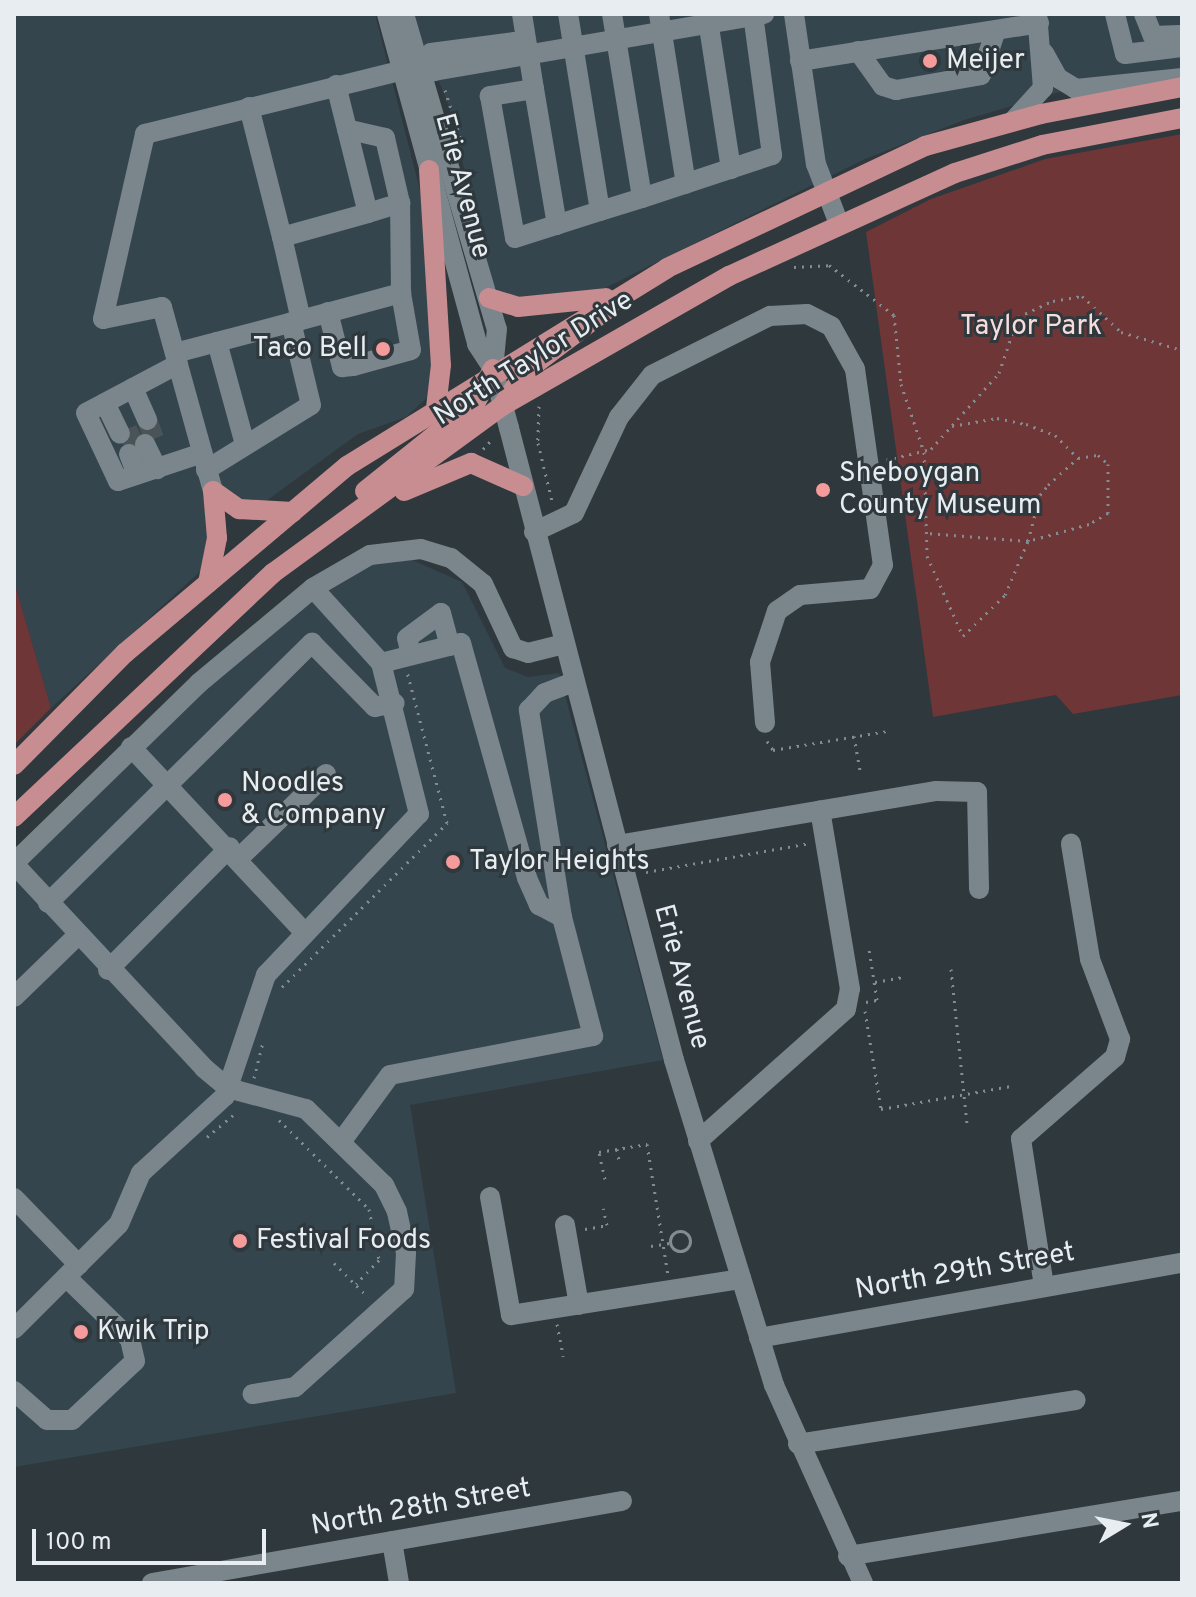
<!DOCTYPE html>
<html>
<head>
<meta charset="utf-8">
<style>
	body { margin:0 }
	#map { position:relative; width:1196px; height:1597px; overflow:hidden; background:#2e383d; font-family:Overpass,sans-serif }
	div>[style] { position:absolute }
	[style*='--x'] { left:calc(var(--x)*1px); top:calc(var(--y)*1px); width:calc(var(--w)*1px); rotate:calc(var(--a)*1deg) }
	.built>* { inset:0; background:#35454e }
	.green>* { inset:0; background:#6e3637 }
	.minor-tunnel>* { height:20px; margin-top:-10px; transform-origin:0; background:repeating-linear-gradient(90deg,#4a5358 0 20px,transparent 0 30px) }
	.path>* { height:3px; margin-top:-1.5px; transform-origin:0; background:repeating-linear-gradient(90deg,#848c90 0 2px,transparent 0 8px) }
	.path>.ring { margin:-1.5px; padding:0; box-sizing:content-box; background:none; border:3px solid #848c90; border-radius:50% }
	.minor>* { height:20px; margin:-10px; padding:0 10px; transform-origin:10px; border-radius:10px; background:#7a868c }
	.major>* { height:20px; margin:-10px; padding:0 10px; transform-origin:10px; border-radius:10px; background:#c78d90 }
	.dots>* { width:22px; height:22px; translate:-50% -50%; box-sizing:border-box; border:4px solid #2e383d; border-radius:50% }
	span { translate:-50% -50%; white-space:nowrap; text-align:center; line-height:1.15; -webkit-text-stroke:6px #2e383d; paint-order:stroke }
	.poi-label { font-size:28px; color:#e7edf1 }
	.left { translate:0 -50%; text-align:left }
	.right { translate:-100% -50%; text-align:right }
	.street-label { font-size:28px; color:#e7edf1 }
	.park-label { font-size:28px; color:#f6dddc }
	.frame { position:absolute; inset:0; border:16px solid #e7edf1; pointer-events:none }
	.north { position:absolute; left:1084px; top:1485px; width:80px; height:80px; -webkit-text-stroke:6px #2e383d; paint-order:stroke; rotate:80deg; font-size:22px; font-weight:700; line-height:32px; text-align:center; color:#e7edf1 }
	.north::after { content:''; display:block; margin:auto; width:28px; height:36px; background:#e7edf1; clip-path:polygon(50% 0,100% 100%,50% 72%,0 100%) }
	.scale { position:absolute; left:32px; top:1529px; width:234px; height:36px; box-sizing:border-box; border:4px solid #e7edf1; border-top:0; padding-left:10px; font-size:24px; line-height:28px; white-space:nowrap; color:#e7edf1; -webkit-text-stroke:6px #2e383d; paint-order:stroke }
</style>
</head>
<body>
<div id="map">
	<div class="built">
		<div style="clip-path:polygon(14px 14px,375px 14px,424px 206px,433px 334px,430px 395px,406px 417px,358px 434px,266px 501px,244px 503px,222px 487px,202px 492px,210px 521px,206px 566px,51px 708px,14px 581px)"></div>
		<div style="clip-path:polygon(411px 14px,1182px 14px,1182px 69px,1080px 86px,964px 120px,865px 159px,603px 289px,538px 300px,501px 294px,492px 284px,449px 106px)"></div>
		<div style="clip-path:polygon(412px 560px,462px 582px,505px 668px,528px 677px,559px 673px,663px 1060px,410px 1105px,456px 1393px,14px 1467px,14px 874px,159px 730px,296px 610px,378px 562px)"></div>
	</div>
	<div class="green">
		<div style="clip-path:polygon(1182px 134px,1182px 695px,1073px 714px,1056px 695px,933px 717px,866px 232px,931px 199px,1045px 159px)"></div>
		<div style="clip-path:polygon(14px 581px,51px 708px,14px 745px)"></div>
	</div>
	<div class="minor-tunnel">
		<div style="--x:147;--y:420;--w:22;--a:69"></div>
		<div style="--x:127;--y:429;--w:24;--a:66"></div>
	</div>
	<div class="path">
		<div style="--x:445;--y:90;--w:56;--a:72.2"></div>
		<div style="--x:794;--y:267;--w:35;--a:-3"></div>
		<div style="--x:829;--y:265;--w:82;--a:37.6"></div>
		<div style="--x:894;--y:315;--w:69;--a:84.2"></div>
		<div style="--x:901;--y:384;--w:72;--a:71.3"></div>
		<div style="--x:924;--y:452;--w:104;--a:88.3"></div>
		<div style="--x:927;--y:556;--w:88;--a:65.8"></div>
		<div style="--x:963;--y:636;--w:59;--a:-44.3"></div>
		<div style="--x:1005;--y:595;--w:59;--a:-66.9"></div>
		<div style="--x:1028;--y:541;--w:48;--a:-75.4"></div>
		<div style="--x:1040;--y:495;--w:13;--a:-51"></div>
		<div style="--x:1048;--y:485;--w:40;--a:-42"></div>
		<div style="--x:1078;--y:458;--w:20;--a:-9"></div>
		<div style="--x:1098;--y:455;--w:13;--a:42"></div>
		<div style="--x:1108;--y:464;--w:49;--a:90"></div>
		<div style="--x:1108;--y:513;--w:22;--a:150"></div>
		<div style="--x:1089;--y:524;--w:63;--a:164.4"></div>
		<div style="--x:1028;--y:541;--w:101;--a:-175.5"></div>
		<div style="--x:539;--y:406;--w:37;--a:92"></div>
		<div style="--x:538;--y:443;--w:64;--a:76.4"></div>
		<div style="--x:952;--y:426;--w:46;--a:-10.1"></div>
		<div style="--x:997;--y:418;--w:30;--a:12"></div>
		<div style="--x:1026;--y:424;--w:31;--a:21"></div>
		<div style="--x:1055;--y:435;--w:33;--a:45"></div>
		<div style="--x:483;--y:449;--w:16;--a:-47"></div>
		<div style="--x:886;--y:460;--w:46;--a:-13.7"></div>
		<div style="--x:931;--y:449;--w:102;--a:-48.2"></div>
		<div style="--x:999;--y:373;--w:59;--a:-71.3"></div>
		<div style="--x:1018;--y:317;--w:38;--a:-25"></div>
		<div style="--x:1053;--y:301;--w:29;--a:-10"></div>
		<div style="--x:1082;--y:296;--w:53;--a:42.7"></div>
		<div style="--x:1121;--y:332;--w:64;--a:16.4"></div>
		<div style="--x:854;--y:736;--w:34;--a:80"></div>
		<div style="--x:767;--y:741;--w:11;--a:56"></div>
		<div style="--x:773;--y:750;--w:117;--a:-9.4"></div>
		<div style="--x:646;--y:872;--w:167;--a:-10"></div>
		<div style="--x:951;--y:969;--w:155;--a:84.1"></div>
		<div style="--x:875;--y:982;--w:27;--a:-10"></div>
		<div style="--x:282;--y:987;--w:233;--a:-44.8"></div>
		<div style="--x:447;--y:823;--w:156;--a:-104.8"></div>
		<div style="--x:866;--y:1002;--w:11;--a:-10"></div>
		<div style="--x:877;--y:1000;--w:52;--a:-98.9"></div>
		<div style="--x:865;--y:1011;--w:99;--a:80.7"></div>
		<div style="--x:881;--y:1109;--w:132;--a:-10"></div>
		<div style="--x:254;--y:1078;--w:36;--a:-76"></div>
		<div style="--x:279;--y:1120;--w:127;--a:44.7"></div>
		<div style="--x:369;--y:1209;--w:52;--a:78.9"></div>
		<div style="--x:379;--y:1260;--w:33;--a:134"></div>
		<div style="--x:207;--y:1137;--w:34;--a:-40"></div>
		<div style="--x:617;--y:1149;--w:11;--a:80"></div>
		<div style="--x:605;--y:1179;--w:28;--a:-103"></div>
		<div style="--x:599;--y:1152;--w:49;--a:-9.5"></div>
		<div style="--x:647;--y:1144;--w:133;--a:80.9"></div>
		<div style="--x:585;--y:1229;--w:22;--a:-10"></div>
		<div style="--x:607;--y:1225;--w:17;--a:-103"></div>
		<div class="ring" style="left:670px;top:1231px;width:17px;height:17px"></div>
		<div style="--x:651;--y:1246;--w:19;--a:-9"></div>
		<div style="--x:334;--y:1263;--w:48;--a:45"></div>
		<div style="--x:557;--y:1324;--w:33;--a:79"></div>
	</div>
	<div class="minor">
		<div style="--x:387;--y:14;--w:342;--a:74.7"></div>
		<div style="--x:477;--y:344;--w:30;--a:57"></div>
		<div style="--x:493;--y:369;--w:61;--a:74.8"></div>
		<div style="--x:509;--y:428;--w:653;--a:75.37"></div>
		<div style="--x:674;--y:1060;--w:340;--a:72.9"></div>
		<div style="--x:774;--y:1385;--w:217;--a:65.8"></div>
		<div style="--x:404;--y:14;--w:328;--a:73.6"></div>
		<div style="--x:497;--y:329;--w:40;--a:95.7"></div>
		<div style="--x:522;--y:14;--w:76;--a:80.9"></div>
		<div style="--x:534;--y:89;--w:45;--a:171"></div>
		<div style="--x:490;--y:96;--w:144;--a:80"></div>
		<div style="--x:515;--y:238;--w:89;--a:-17.6"></div>
		<div style="--x:600;--y:211;--w:200;--a:-99.2"></div>
		<div style="--x:612;--y:14;--w:186;--a:80.7"></div>
		<div style="--x:642;--y:198;--w:137;--a:-18.3"></div>
		<div style="--x:772;--y:155;--w:142;--a:-97.7"></div>
		<div style="--x:659;--y:14;--w:172;--a:81"></div>
		<div style="--x:707;--y:14;--w:157;--a:81.2"></div>
		<div style="--x:794;--y:14;--w:152;--a:81.7"></div>
		<div style="--x:816;--y:164;--w:64;--a:69"></div>
		<div style="--x:1115;--y:14;--w:41;--a:76"></div>
		<div style="--x:1125;--y:54;--w:57;--a:-7"></div>
		<div style="--x:1144;--y:14;--w:24;--a:68"></div>
		<div style="--x:1153;--y:36;--w:27;--a:-2"></div>
		<div style="--x:858;--y:51;--w:43;--a:54.5"></div>
		<div style="--x:883;--y:86;--w:14;--a:17"></div>
		<div style="--x:896;--y:90;--w:86;--a:-10"></div>
		<div style="--x:981;--y:75;--w:47;--a:-71.6"></div>
		<div style="--x:1044;--y:53;--w:29;--a:61"></div>
		<div style="--x:1058;--y:78;--w:21;--a:31"></div>
		<div style="--x:1076;--y:89;--w:107;--a:-5.9"></div>
		<div style="--x:800;--y:61;--w:242;--a:-9"></div>
		<div style="--x:420;--y:66;--w:17;--a:-50"></div>
		<div style="--x:431;--y:53;--w:85;--a:-7.5"></div>
		<div style="--x:515;--y:42;--w:15;--a:28"></div>
		<div style="--x:336;--y:85;--w:132;--a:76"></div>
		<div style="--x:368;--y:213;--w:34;--a:-17"></div>
		<div style="--x:400;--y:203;--w:67;--a:-103"></div>
		<div style="--x:385;--y:138;--w:39;--a:-167"></div>
		<div style="--x:534;--y:89;--w:138;--a:80.4"></div>
		<div style="--x:249;--y:107;--w:134;--a:75.8"></div>
		<div style="--x:282;--y:237;--w:89;--a:-15.6"></div>
		<div style="--x:1014;--y:120;--w:43;--a:-47.8"></div>
		<div style="--x:1043;--y:88;--w:74;--a:-94.6"></div>
		<div style="--x:600;--y:211;--w:44;--a:-17.2"></div>
		<div style="--x:328;--y:312;--w:57;--a:75.7"></div>
		<div style="--x:342;--y:367;--w:11;--a:-5"></div>
		<div style="--x:353;--y:366;--w:60;--a:-15.4"></div>
		<div style="--x:411;--y:350;--w:58;--a:-100"></div>
		<div style="--x:301;--y:320;--w:104;--a:-15.1"></div>
		<div style="--x:401;--y:293;--w:90;--a:-90.6"></div>
		<div style="--x:217;--y:342;--w:103;--a:74.7"></div>
		<div style="--x:175;--y:353;--w:130;--a:-14.7"></div>
		<div style="--x:301;--y:320;--w:85;--a:-102.9"></div>
		<div style="--x:178;--y:364;--w:104;--a:152"></div>
		<div style="--x:86;--y:413;--w:75;--a:64.8"></div>
		<div style="--x:118;--y:481;--w:89;--a:-18.4"></div>
		<div style="--x:133;--y:388;--w:35;--a:66"></div>
		<div style="--x:105;--y:403;--w:34;--a:64"></div>
		<div style="--x:145;--y:444;--w:28;--a:64"></div>
		<div style="--x:129;--y:454;--w:22;--a:69"></div>
		<div style="--x:206;--y:470;--w:123;--a:-31.8"></div>
		<div style="--x:311;--y:405;--w:85;--a:-103.5"></div>
		<div style="--x:213;--y:491;--w:191;--a:-105.5"></div>
		<div style="--x:162;--y:307;--w:60;--a:168.5"></div>
		<div style="--x:103;--y:319;--w:190;--a:-77.2"></div>
		<div style="--x:145;--y:134;--w:283;--a:-13.9"></div>
		<div style="--x:420;--y:66;--w:15;--a:20"></div>
		<div style="--x:434;--y:71;--w:335;--a:-9.8"></div>
		<div style="--x:534;--y:532;--w:44;--a:-25.4"></div>
		<div style="--x:574;--y:513;--w:106;--a:-64.9"></div>
		<div style="--x:619;--y:417;--w:53;--a:-51.8"></div>
		<div style="--x:652;--y:375;--w:132;--a:-26.6"></div>
		<div style="--x:770;--y:316;--w:37;--a:-3"></div>
		<div style="--x:807;--y:314;--w:27;--a:27"></div>
		<div style="--x:831;--y:326;--w:49;--a:60.8"></div>
		<div style="--x:855;--y:369;--w:198;--a:81.9"></div>
		<div style="--x:883;--y:565;--w:27;--a:118"></div>
		<div style="--x:870;--y:589;--w:70;--a:175.1"></div>
		<div style="--x:800;--y:595;--w:28;--a:145"></div>
		<div style="--x:777;--y:611;--w:54;--a:108.4"></div>
		<div style="--x:760;--y:662;--w:61;--a:85.3"></div>
		<div style="--x:411;--y:655;--w:17;--a:-103"></div>
		<div style="--x:407;--y:638;--w:42;--a:-36.3"></div>
		<div style="--x:441;--y:613;--w:34;--a:75"></div>
		<div style="--x:381;--y:663;--w:82;--a:-14"></div>
		<div style="--x:461;--y:643;--w:244;--a:74.3"></div>
		<div style="--x:527;--y:878;--w:30;--a:66"></div>
		<div style="--x:539;--y:905;--w:26;--a:28"></div>
		<div style="--x:562;--y:917;--w:210;--a:-99.1"></div>
		<div style="--x:529;--y:710;--w:23;--a:-47"></div>
		<div style="--x:545;--y:693;--w:31;--a:-21"></div>
		<div style="--x:131;--y:747;--w:253;--a:46.9"></div>
		<div style="--x:617;--y:845;--w:324;--a:-9.6"></div>
		<div style="--x:936;--y:791;--w:41;--a:1.4"></div>
		<div style="--x:977;--y:792;--w:97;--a:88.8"></div>
		<div style="--x:239;--y:858;--w:121;--a:-44"></div>
		<div style="--x:14;--y:863;--w:258;--a:-44.2"></div>
		<div style="--x:199;--y:683;--w:148;--a:-39.8"></div>
		<div style="--x:313;--y:588;--w:66;--a:-30.1"></div>
		<div style="--x:370;--y:555;--w:51;--a:-6.7"></div>
		<div style="--x:421;--y:549;--w:31;--a:17"></div>
		<div style="--x:451;--y:558;--w:41;--a:39.1"></div>
		<div style="--x:483;--y:584;--w:71;--a:64.9"></div>
		<div style="--x:513;--y:648;--w:16;--a:18"></div>
		<div style="--x:528;--y:653;--w:36;--a:-14"></div>
		<div style="--x:14;--y:864;--w:279;--a:47"></div>
		<div style="--x:204;--y:1068;--w:31;--a:40"></div>
		<div style="--x:228;--y:1088;--w:81;--a:15.1"></div>
		<div style="--x:306;--y:1109;--w:109;--a:44.3"></div>
		<div style="--x:384;--y:1185;--w:30;--a:64"></div>
		<div style="--x:397;--y:1212;--w:42;--a:77.6"></div>
		<div style="--x:406;--y:1253;--w:36;--a:93"></div>
		<div style="--x:404;--y:1289;--w:147;--a:138"></div>
		<div style="--x:295;--y:1387;--w:43;--a:170.5"></div>
		<div style="--x:48;--y:903;--w:371;--a:-44.6"></div>
		<div style="--x:312;--y:643;--w:90;--a:45.5"></div>
		<div style="--x:375;--y:707;--w:20;--a:-11"></div>
		<div style="--x:108;--y:970;--w:173;--a:-45.2"></div>
		<div style="--x:14;--y:997;--w:88;--a:-44.1"></div>
		<div style="--x:698;--y:1141;--w:198;--a:-41.7"></div>
		<div style="--x:846;--y:1009;--w:20;--a:-79"></div>
		<div style="--x:850;--y:989;--w:181;--a:-99.5"></div>
		<div style="--x:341;--y:1142;--w:83;--a:-53.8"></div>
		<div style="--x:390;--y:1075;--w:207;--a:-10.9"></div>
		<div style="--x:593;--y:1036;--w:123;--a:-104.6"></div>
		<div style="--x:490;--y:1197;--w:120;--a:79.9"></div>
		<div style="--x:511;--y:1315;--w:233;--a:-8.9"></div>
		<div style="--x:14;--y:1198;--w:93;--a:45.9"></div>
		<div style="--x:565;--y:1225;--w:81;--a:80.1"></div>
		<div style="--x:1044;--y:1286;--w:149;--a:-98.9"></div>
		<div style="--x:1021;--y:1139;--w:125;--a:-41.1"></div>
		<div style="--x:1115;--y:1057;--w:19;--a:-74"></div>
		<div style="--x:1120;--y:1039;--w:85;--a:-110.6"></div>
		<div style="--x:1090;--y:959;--w:117;--a:-99.4"></div>
		<div style="--x:14;--y:1329;--w:148;--a:-45"></div>
		<div style="--x:119;--y:1224;--w:56;--a:-66.7"></div>
		<div style="--x:141;--y:1173;--w:114;--a:-42.5"></div>
		<div style="--x:225;--y:1096;--w:128;--a:-71.3"></div>
		<div style="--x:266;--y:975;--w:222;--a:-46.5"></div>
		<div style="--x:419;--y:814;--w:156;--a:-104.1"></div>
		<div style="--x:381;--y:663;--w:101;--a:-132.2"></div>
		<div style="--x:759;--y:1338;--w:430;--a:-10.1"></div>
		<div style="--x:14;--y:1391;--w:44;--a:41.3"></div>
		<div style="--x:47;--y:1420;--w:25;--a:0"></div>
		<div style="--x:72;--y:1420;--w:86;--a:-43.1"></div>
		<div style="--x:135;--y:1361;--w:23;--a:-103"></div>
		<div style="--x:130;--y:1339;--w:88;--a:-135.9"></div>
		<div style="--x:798;--y:1444;--w:281;--a:-9"></div>
		<div style="--x:392;--y:1541;--w:43;--a:80.5"></div>
		<div style="--x:848;--y:1556;--w:338;--a:-9.4"></div>
		<div style="--x:152;--y:1583;--w:477;--a:-9.9"></div>
	</div>
	<div class="major">
		<div style="--x:429;--y:170;--w:195;--a:86.5"></div>
		<div style="--x:441;--y:365;--w:43;--a:96.6"></div>
		<div style="--x:489;--y:298;--w:30;--a:17"></div>
		<div style="--x:518;--y:307;--w:88;--a:-5.8"></div>
		<div style="--x:502;--y:406;--w:44;--a:-55.2"></div>
		<div style="--x:527;--y:370;--w:98;--a:-37.1"></div>
		<div style="--x:213;--y:491;--w:32;--a:35"></div>
		<div style="--x:239;--y:509;--w:54;--a:3.2"></div>
		<div style="--x:365;--y:491;--w:142;--a:-38.7"></div>
		<div style="--x:476;--y:402;--w:37;--a:-63"></div>
		<div style="--x:404;--y:491;--w:73;--a:-22.7"></div>
		<div style="--x:471;--y:463;--w:57;--a:23.9"></div>
		<div style="--x:208;--y:583;--w:46;--a:-78.7"></div>
		<div style="--x:217;--y:538;--w:47;--a:-94.9"></div>
		<div style="--x:14;--y:765;--w:158;--a:-45.3"></div>
		<div style="--x:125;--y:653;--w:290;--a:-40.1"></div>
		<div style="--x:347;--y:466;--w:376;--a:-31.7"></div>
		<div style="--x:667;--y:268;--w:285;--a:-25.3"></div>
		<div style="--x:925;--y:146;--w:120;--a:-15.4"></div>
		<div style="--x:1041;--y:114;--w:144;--a:-10.8"></div>
		<div style="--x:14;--y:817;--w:356;--a:-43.3"></div>
		<div style="--x:273;--y:573;--w:283;--a:-36.1"></div>
		<div style="--x:502;--y:406;--w:262;--a:-29.8"></div>
		<div style="--x:729;--y:276;--w:248;--a:-24.5"></div>
		<div style="--x:955;--y:173;--w:91;--a:-17.8"></div>
		<div style="--x:1042;--y:145;--w:143;--a:-10.9"></div>
	</div>
	<div class="dots">
		<div style="left:930px;top:61px;background:#f59b9b"></div>
		<div style="left:383px;top:349px;background:#f59b9b"></div>
		<div style="left:823px;top:490px;background:#f59b9b"></div>
		<div style="left:225px;top:800px;background:#f59b9b"></div>
		<div style="left:453px;top:862px;background:#f59b9b"></div>
		<div style="left:240px;top:1241px;background:#f59b9b"></div>
		<div style="left:81px;top:1332px;background:#f59b9b"></div>
	</div>
	<div class="poi-label">
		<span class="left" style="left:946px;top:61px">Meijer</span>
		<span class="right" style="left:367px;top:349px">Taco Bell</span>
		<span class="left" style="left:839px;top:490px">Sheboygan<br>County Museum</span>
		<span class="left" style="left:241px;top:800px">Noodles<br>&amp; Company</span>
		<span class="left" style="left:469px;top:862px">Taylor Heights</span>
		<span class="left" style="left:256px;top:1241px">Festival Foods</span>
		<span class="left" style="left:97px;top:1332px">Kwik Trip</span>
	</div>
	<div class="street-label">
		<span style="left:462px;top:186px;rotate:75deg">Erie Avenue</span>
		<span style="left:534px;top:359px;rotate:-32deg">North Taylor Drive</span>
		<span style="left:681px;top:977px;rotate:75deg">Erie Avenue</span>
		<span style="left:965px;top:1272px;rotate:-10deg">North 29th Street</span>
		<span style="left:421px;top:1508px;rotate:-10deg">North 28th Street</span>
	</div>
	<div class="park-label">
		<span style="left:1031px;top:327px">Taylor Park</span>
	</div>
	<div class="frame"></div>
	<div class="north">N</div>
	<div class="scale">100 m</div>
</div>
</body>
</html>
